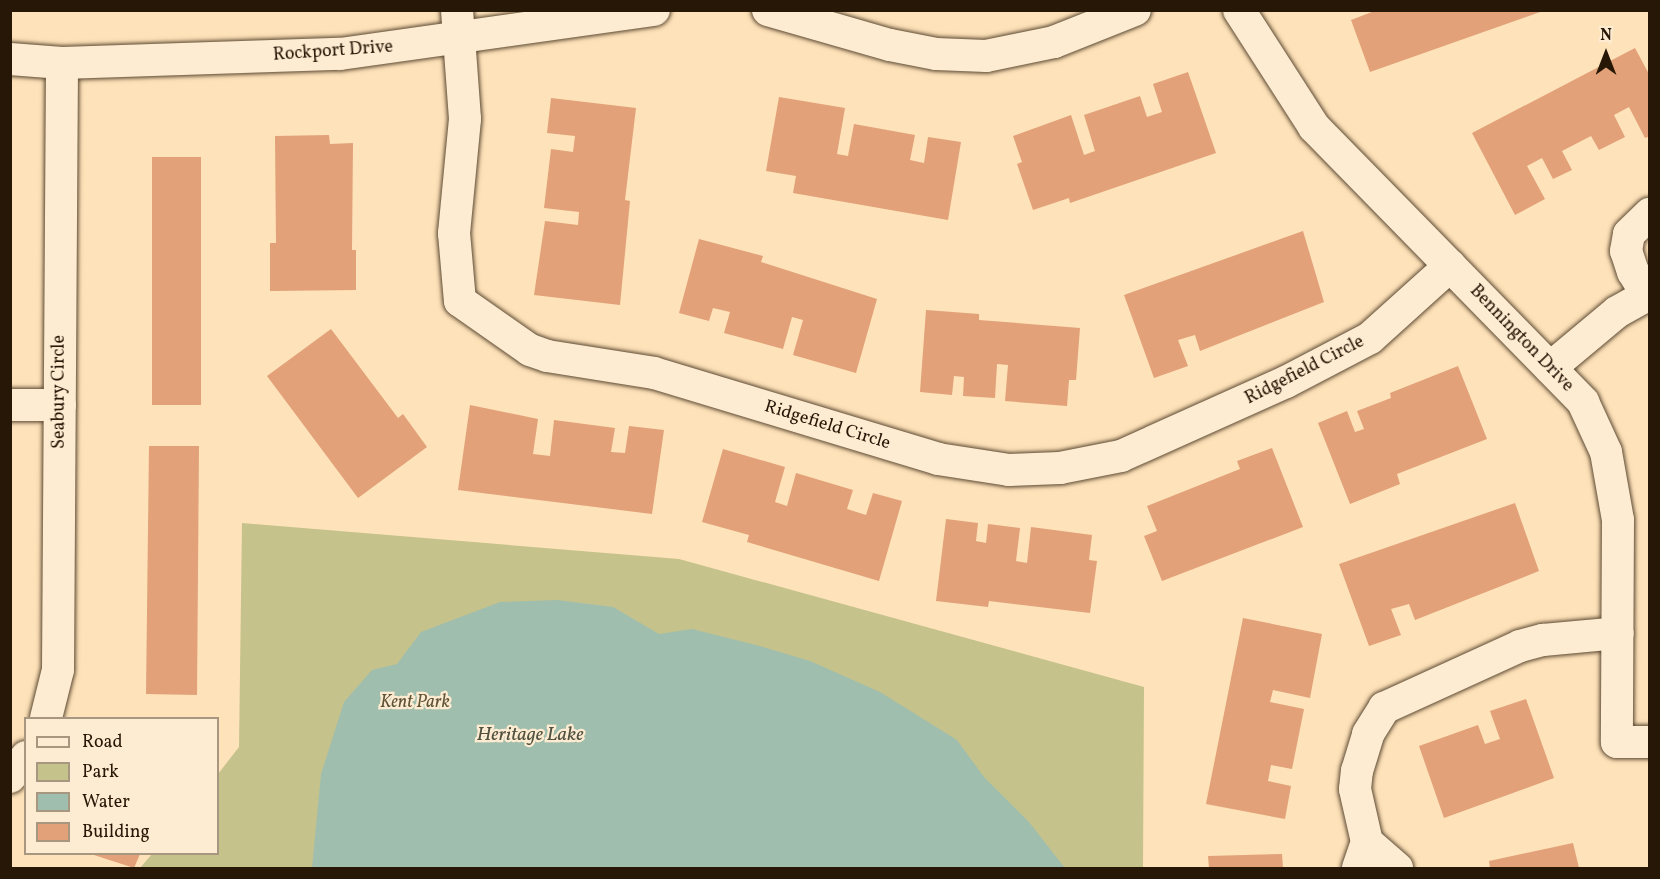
<!DOCTYPE html>
<html>
<head>
<meta charset="utf-8">
<style>
	body { margin:0 }
	#map { position:relative; width:1660px; height:879px; overflow:hidden; background:#fee2b9; font-family:Vollkorn,serif }
	div>[style] { position:absolute }
	[style*='--x'] { left:calc(var(--x)*1px); top:calc(var(--y)*1px); width:calc(var(--w)*1px); rotate:calc(var(--a)*1deg) }
	.green>* { inset:0; background:#c5c28c }
	.water>* { inset:0; background:#a0bead }
	.building>* { inset:0; background:#e2a178 }
	.roads { filter:drop-shadow(0 0 2px #5d4a33) drop-shadow(0 0 2px #5d4a33) }
	.minor>* { height:32px; margin:-16px; padding:0 16px; transform-origin:16px; border-radius:16px; background:#feecd2 }
	span { translate:-50% -50%; white-space:nowrap; text-align:center; line-height:1.15; -webkit-text-stroke:4.5px #feecd2; paint-order:stroke }
	.street-label { font-size:18px; color:#271706 }
	.park-label { font-size:18px; color:#5e5335; font-style:italic }
	.water-label { font-size:20px; color:#515140; font-style:italic }
	.frame { position:absolute; inset:0; border:12px solid #271706; pointer-events:none }
	.legend { position:absolute; left:24px; top:717px; width:195px; height:138px; box-sizing:border-box; background:#feecd2; border:2px solid #a89780; margin:0; padding:8px 10px; list-style:none; font-size:18px; color:#271706 }
	.legend li { display:flex; align-items:center; gap:12px; height:30px }
	.legend b { width:30px; border:2px solid #a89780 }
	.north { position:absolute; left:1576px; top:24px; width:60px; height:60px; -webkit-text-stroke:4px #feecd2; paint-order:stroke; rotate:0deg; font-size:16px; font-weight:700; line-height:24px; text-align:center; color:#271706 }
	.north::after { content:''; display:block; margin:auto; width:21px; height:27px; background:#271706; clip-path:polygon(50% 0,100% 100%,50% 72%,0 100%) }
</style>
</head>
<body>
<div id="map">
	<div class="green">
		<div style="clip-path:polygon(242px 523px,679px 559px,1144px 687px,1143px 868px,140px 868px,152px 854px,218px 854px,218px 774px,239px 747px)"></div>
	</div>
	<div class="water">
		<div style="clip-path:polygon(557px 600px,613px 607px,659px 634px,692px 629px,756px 645px,810px 661px,880px 692px,957px 740px,984px 777px,1029px 822px,1065px 868px,312px 868px,321px 774px,344px 702px,372px 670px,397px 664px,421px 632px,500px 602px)"></div>
	</div>
	<div class="building">
		<div style="clip-path:polygon(1377px 10px,1543px 10px,1543px 11px,1370px 72px,1351px 20px)"></div>
		<div style="clip-path:polygon(1635px 48px,1650px 76px,1650px 136px,1645px 138px,1629px 107px,1614px 115px,1625px 137px,1599px 150px,1591px 136px,1562px 151px,1572px 170px,1553px 179px,1542px 158px,1527px 166px,1545px 199px,1515px 215px,1472px 133px)"></div>
		<div style="clip-path:polygon(1188px 72px,1216px 153px,1070px 203px,1069px 198px,1033px 210px,1017px 164px,1022px 162px,1013px 136px,1071px 115px,1084px 155px,1095px 151px,1084px 115px,1140px 96px,1147px 117px,1162px 112px,1153px 84px)"></div>
		<div style="clip-path:polygon(779px 97px,845px 108px,837px 154px,848px 156px,854px 124px,915px 135px,910px 160px,924px 163px,928px 137px,961px 142px,948px 220px,793px 193px,796px 176px,766px 171px)"></div>
		<div style="clip-path:polygon(551px 98px,636px 108px,625px 200px,630px 201px,620px 305px,534px 295px,545px 221px,578px 225px,579px 212px,544px 208px,551px 149px,573px 152px,575px 136px,547px 133px)"></div>
		<div style="clip-path:polygon(329px 135px,330px 144px,353px 143px,352px 250px,356px 250px,356px 290px,270px 291px,270px 243px,276px 243px,275px 136px)"></div>
		<div style="clip-path:polygon(152px 157px,201px 157px,201px 405px,152px 405px)"></div>
		<div style="clip-path:polygon(1303px 231px,1324px 302px,1200px 351px,1195px 335px,1178px 340px,1188px 366px,1154px 378px,1124px 295px)"></div>
		<div style="clip-path:polygon(699px 239px,763px 256px,761px 262px,877px 299px,856px 373px,793px 355px,803px 320px,792px 317px,783px 349px,724px 333px,730px 312px,713px 308px,709px 321px,679px 313px)"></div>
		<div style="clip-path:polygon(926px 310px,979px 314px,979px 320px,1080px 328px,1076px 380px,1069px 380px,1067px 406px,1005px 401px,1008px 365px,997px 364px,995px 398px,963px 396px,964px 377px,954px 376px,952px 395px,920px 392px)"></div>
		<div style="clip-path:polygon(331px 329px,398px 418px,403px 414px,427px 447px,358px 498px,267px 376px)"></div>
		<div style="clip-path:polygon(1458px 366px,1487px 439px,1397px 474px,1400px 484px,1350px 504px,1318px 423px,1347px 411px,1355px 432px,1364px 429px,1357px 411px,1391px 398px,1390px 393px)"></div>
		<div style="clip-path:polygon(470px 405px,538px 419px,533px 454px,550px 456px,554px 420px,615px 428px,611px 452px,625px 453px,629px 426px,664px 430px,652px 514px,458px 490px)"></div>
		<div style="clip-path:polygon(149px 446px,199px 446px,197px 695px,146px 694px)"></div>
		<div style="clip-path:polygon(1272px 448px,1303px 527px,1162px 581px,1144px 536px,1157px 531px,1147px 506px,1240px 469px,1237px 461px)"></div>
		<div style="clip-path:polygon(723px 449px,785px 467px,775px 502px,787px 506px,796px 473px,853px 490px,847px 509px,866px 515px,873px 493px,902px 501px,879px 581px,747px 542px,749px 535px,702px 522px)"></div>
		<div style="clip-path:polygon(1515px 503px,1539px 571px,1415px 620px,1409px 604px,1391px 609px,1401px 635px,1369px 646px,1339px 564px)"></div>
		<div style="clip-path:polygon(946px 519px,978px 523px,976px 541px,986px 543px,988px 524px,1020px 528px,1016px 561px,1027px 563px,1031px 527px,1092px 535px,1089px 560px,1097px 561px,1090px 613px,989px 601px,988px 607px,936px 601px)"></div>
		<div style="clip-path:polygon(1243px 618px,1322px 634px,1310px 698px,1273px 690px,1270px 702px,1304px 709px,1292px 769px,1271px 765px,1268px 781px,1291px 786px,1285px 819px,1206px 804px)"></div>
		<div style="clip-path:polygon(1526px 699px,1554px 778px,1444px 818px,1419px 746px,1478px 725px,1485px 744px,1500px 739px,1490px 711px)"></div>
		<div style="clip-path:polygon(1573px 843px,1579px 868px,1490px 868px,1489px 861px)"></div>
		<div style="clip-path:polygon(91px 854px,140px 854px,134px 868px)"></div>
		<div style="clip-path:polygon(1282px 854px,1283px 868px,1209px 868px,1208px 856px)"></div>
	</div>
	<div class="roads">
		<div class="minor">
			<div style="--x:457;--y:10;--w:109;--a:85.8"></div>
			<div style="--x:465;--y:119;--w:115;--a:95.5"></div>
			<div style="--x:454;--y:233;--w:68;--a:85"></div>
			<div style="--x:460;--y:301;--w:85;--a:35"></div>
			<div style="--x:530;--y:350;--w:18;--a:19"></div>
			<div style="--x:547;--y:356;--w:108;--a:9"></div>
			<div style="--x:654;--y:373;--w:297;--a:16.8"></div>
			<div style="--x:938;--y:459;--w:72;--a:8.8"></div>
			<div style="--x:1009;--y:470;--w:51;--a:-2.2"></div>
			<div style="--x:1060;--y:468;--w:62;--a:-11.1"></div>
			<div style="--x:1121;--y:456;--w:181;--a:-24.2"></div>
			<div style="--x:1286;--y:382;--w:95;--a:-27.6"></div>
			<div style="--x:1370;--y:338;--w:108;--a:-42"></div>
			<div style="--x:768;--y:10;--w:127;--a:16"></div>
			<div style="--x:890;--y:45;--w:47;--a:11.1"></div>
			<div style="--x:936;--y:54;--w:50;--a:2.3"></div>
			<div style="--x:986;--y:56;--w:69;--a:-11.6"></div>
			<div style="--x:1054;--y:42;--w:87;--a:-21.6"></div>
			<div style="--x:1239;--y:10;--w:139;--a:57.3"></div>
			<div style="--x:1314;--y:127;--w:385;--a:45.6"></div>
			<div style="--x:1583;--y:402;--w:55;--a:65.3"></div>
			<div style="--x:1606;--y:452;--w:69;--a:80"></div>
			<div style="--x:1618;--y:520;--w:222;--a:90.3"></div>
			<div style="--x:1617;--y:742;--w:33;--a:0"></div>
			<div style="--x:10;--y:59;--w:52;--a:4.4"></div>
			<div style="--x:62;--y:63;--w:278;--a:-1.9"></div>
			<div style="--x:340;--y:54;--w:317;--a:-8"></div>
			<div style="--x:1647;--y:295;--w:27;--a:-121"></div>
			<div style="--x:1633;--y:272;--w:22;--a:-108"></div>
			<div style="--x:1626;--y:251;--w:17;--a:-80"></div>
			<div style="--x:1629;--y:234;--w:29;--a:-44"></div>
			<div style="--x:1550;--y:368;--w:87;--a:-39.9"></div>
			<div style="--x:1617;--y:312;--w:38;--a:-29"></div>
			<div style="--x:10;--y:405;--w:50;--a:0"></div>
			<div style="--x:46;--y:718;--w:49;--a:-76"></div>
			<div style="--x:58;--y:670;--w:607;--a:-89.62"></div>
			<div style="--x:10;--y:777;--w:26;--a:-51"></div>
			<div style="--x:1367;--y:842;--w:40;--a:41"></div>
			<div style="--x:1358;--y:868;--w:28;--a:-71"></div>
			<div style="--x:1367;--y:842;--w:54;--a:-102.8"></div>
			<div style="--x:1355;--y:789;--w:18;--a:-84"></div>
			<div style="--x:1357;--y:771;--w:39;--a:-73"></div>
			<div style="--x:1368;--y:734;--w:31;--a:-58"></div>
			<div style="--x:1384;--y:708;--w:149;--a:-24.5"></div>
			<div style="--x:1520;--y:646;--w:24;--a:-15"></div>
			<div style="--x:1543;--y:640;--w:75;--a:-5.3"></div>
		</div>
	</div>
	<div class="street-label">
		<span style="left:333px;top:52px;rotate:-4deg">Rockport Drive</span>
		<span style="left:1521px;top:339px;rotate:46deg">Bennington Drive</span>
		<span style="left:1305px;top:371px;rotate:-27deg">Ridgefield Circle</span>
		<span style="left:60px;top:392px;rotate:-90deg">Seabury Circle</span>
		<span style="left:827px;top:426px;rotate:17deg">Ridgefield Circle</span>
	</div>
	<div class="park-label">
		<span style="left:415px;top:703px">Kent Park</span>
	</div>
	<div class="water-label">
		<span style="left:530px;top:735px">Heritage Lake</span>
	</div>
	<div class="frame"></div>
	<ul class="legend">
	<li><b style="height:8px;background:#feecd2"></b>Road</li>
	<li><b style="height:16px;background:#c5c28c"></b>Park</li>
	<li><b style="height:16px;background:#a0bead"></b>Water</li>
	<li><b style="height:16px;background:#e2a178"></b>Building</li>
	</ul>
	<div class="north">N</div>
</div>
</body>
</html>
